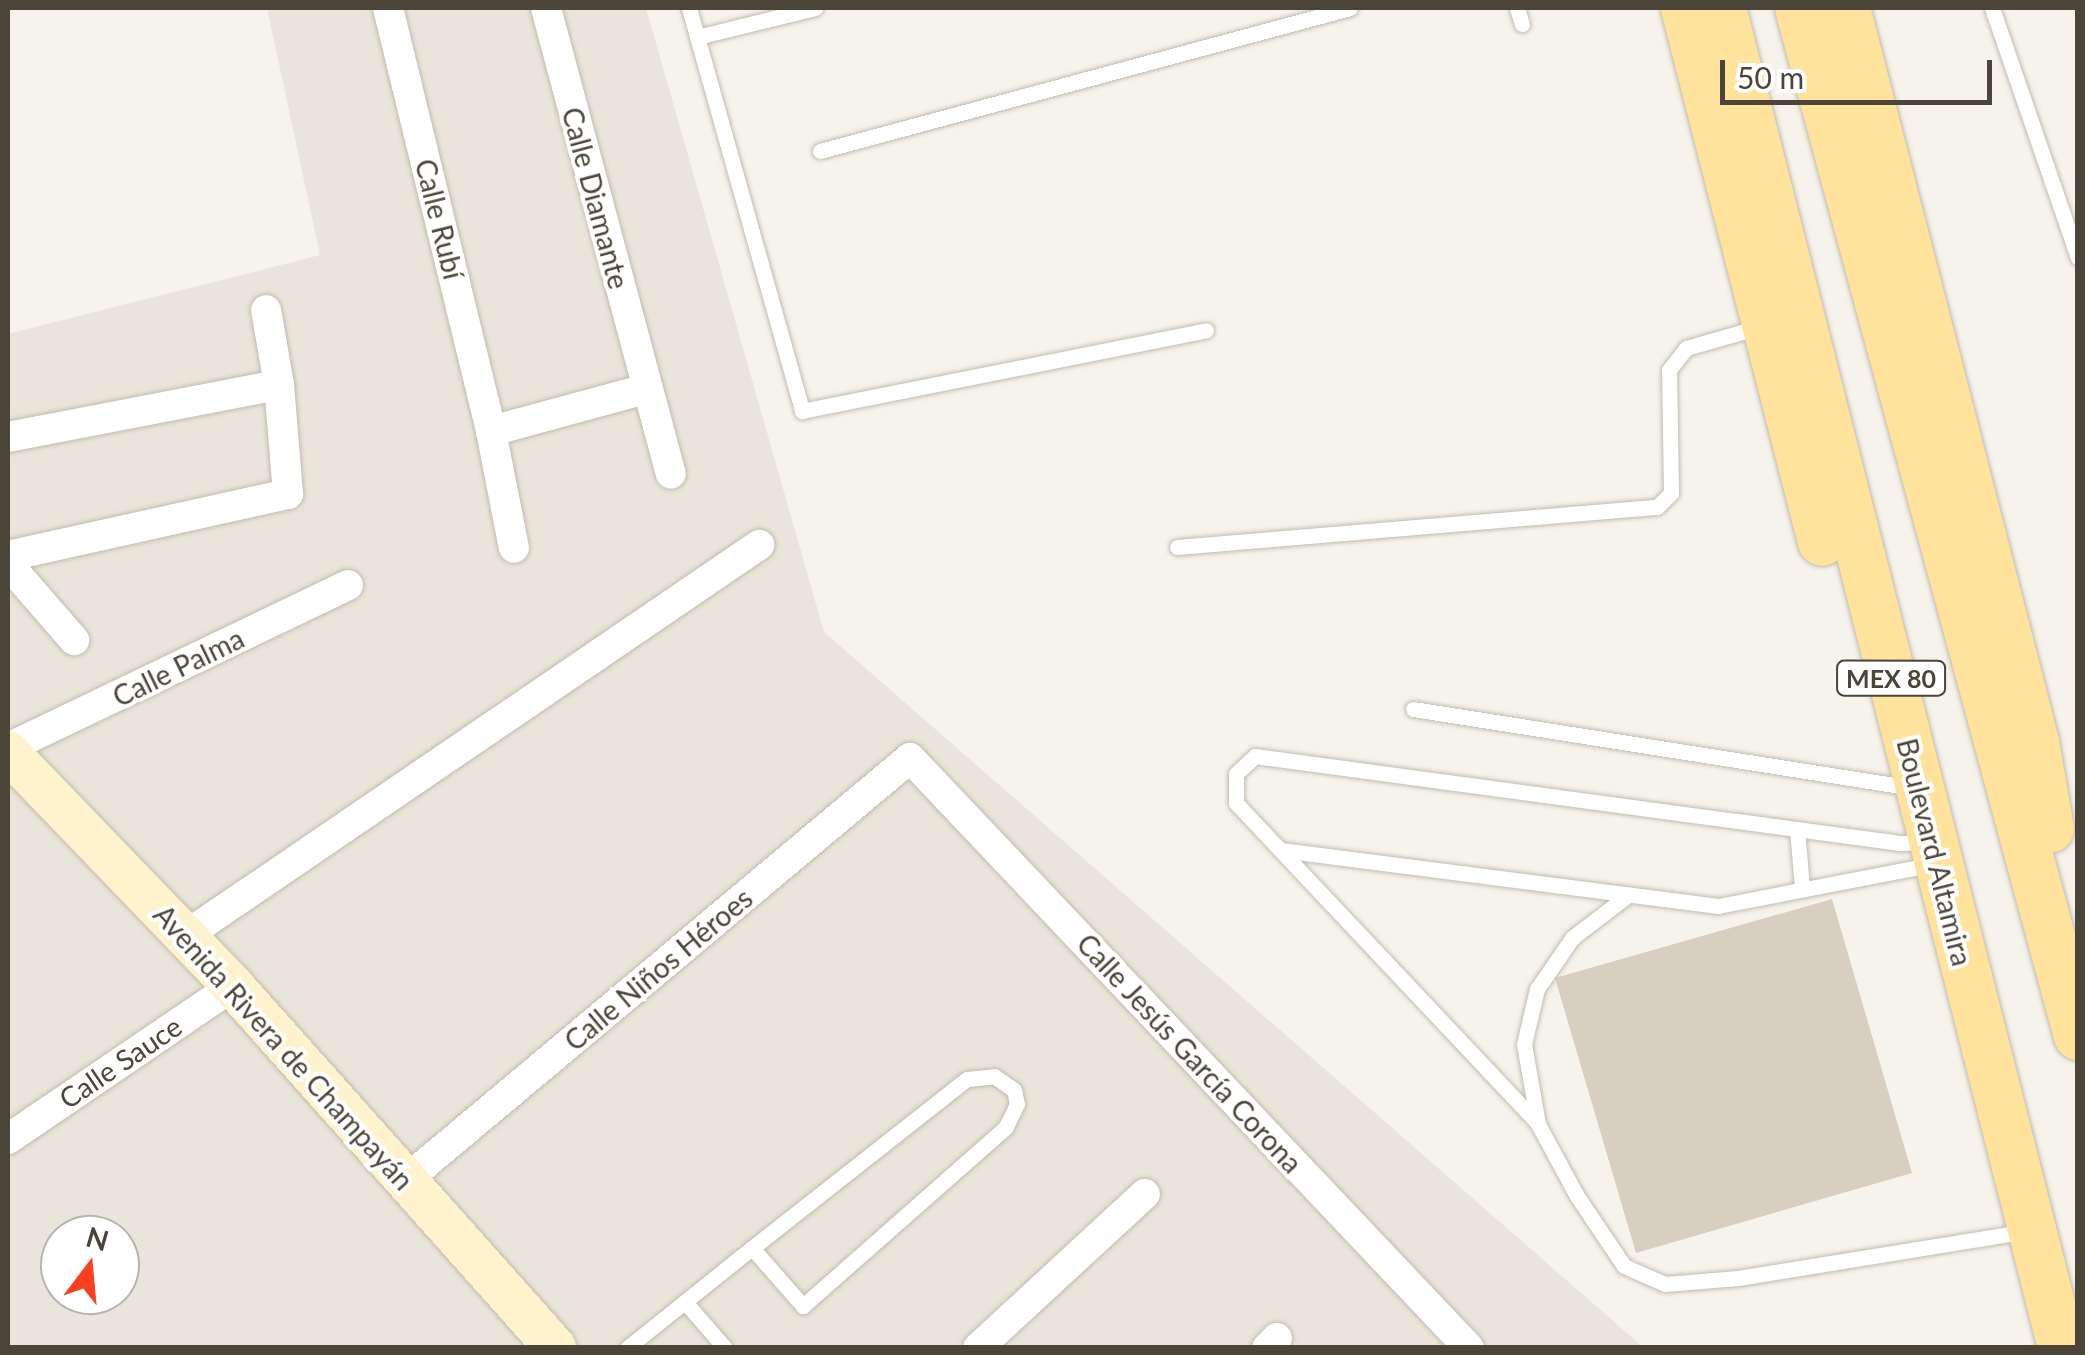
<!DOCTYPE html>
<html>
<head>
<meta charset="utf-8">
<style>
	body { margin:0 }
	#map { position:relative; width:2085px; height:1355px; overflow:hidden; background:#f6f3ec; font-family:Lato,sans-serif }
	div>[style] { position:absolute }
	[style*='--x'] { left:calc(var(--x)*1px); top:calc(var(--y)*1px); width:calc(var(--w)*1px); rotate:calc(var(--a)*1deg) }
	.residential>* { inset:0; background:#eae5da }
	.building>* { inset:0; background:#d8cfc1 }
	.roads { filter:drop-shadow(0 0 2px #c2bbae) drop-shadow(0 0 2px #c2bbae) }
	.lane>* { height:15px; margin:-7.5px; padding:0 7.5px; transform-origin:7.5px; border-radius:7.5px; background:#fff }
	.street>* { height:30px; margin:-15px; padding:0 15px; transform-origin:15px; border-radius:15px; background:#fff }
	.secondary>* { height:42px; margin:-21px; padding:0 21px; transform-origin:21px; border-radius:21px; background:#fff3cd }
	.primary>* { height:48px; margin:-24px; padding:0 24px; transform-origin:24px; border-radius:24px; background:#ffe39c }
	span { translate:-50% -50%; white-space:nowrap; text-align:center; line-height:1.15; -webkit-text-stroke:8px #fff; paint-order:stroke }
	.shield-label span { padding:2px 8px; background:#fff; border:2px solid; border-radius:8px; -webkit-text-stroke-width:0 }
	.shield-label { font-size:25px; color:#4b4439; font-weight:700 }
	.street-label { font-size:28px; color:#4b4439 }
	.frame { position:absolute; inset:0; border:10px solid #4b4439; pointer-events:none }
	.north { position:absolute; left:40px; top:1215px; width:100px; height:100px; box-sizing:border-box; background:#fff; border:2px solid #b7b4b0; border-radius:50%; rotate:16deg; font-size:28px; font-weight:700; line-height:40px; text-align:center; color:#4b4439 }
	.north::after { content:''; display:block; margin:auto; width:35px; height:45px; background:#fc3f1d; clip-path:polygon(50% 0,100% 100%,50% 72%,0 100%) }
	.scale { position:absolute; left:1720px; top:60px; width:272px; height:45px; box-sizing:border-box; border:5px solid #4b4439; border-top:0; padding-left:12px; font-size:30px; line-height:35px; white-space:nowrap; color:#4b4439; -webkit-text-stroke:8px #fff; paint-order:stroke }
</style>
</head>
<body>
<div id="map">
	<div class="residential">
		<div style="clip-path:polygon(evenodd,267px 8px,646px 8px,824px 632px,1643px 1347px,8px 1348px,8px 334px,320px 255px,267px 8px,60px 1235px,120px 1235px,120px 1295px,60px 1295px,60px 1235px)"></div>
	</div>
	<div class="building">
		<div style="clip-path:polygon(1832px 899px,1912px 1173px,1636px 1253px,1555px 978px)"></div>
	</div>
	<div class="roads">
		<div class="lane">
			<div style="--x:689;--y:8;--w:419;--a:74.3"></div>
			<div style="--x:802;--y:411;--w:412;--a:-11.3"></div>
			<div style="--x:1517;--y:8;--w:17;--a:73"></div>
			<div style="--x:1992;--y:8;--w:264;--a:71"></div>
			<div style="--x:697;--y:37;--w:122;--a:-13.8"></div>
			<div style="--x:820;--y:151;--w:549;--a:-15.1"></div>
			<div style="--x:1177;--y:547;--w:482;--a:-4.8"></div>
			<div style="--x:1657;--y:507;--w:20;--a:-45"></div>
			<div style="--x:1671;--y:493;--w:123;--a:-90.9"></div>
			<div style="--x:1669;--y:370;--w:28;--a:-52"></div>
			<div style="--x:1686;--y:348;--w:80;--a:-15.9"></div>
			<div style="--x:1413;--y:709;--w:506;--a:8.98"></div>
			<div style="--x:1797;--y:829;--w:58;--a:85.1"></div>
			<div style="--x:1928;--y:842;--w:28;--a:178"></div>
			<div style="--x:1900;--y:843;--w:651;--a:-172.32"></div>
			<div style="--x:1255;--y:756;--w:26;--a:137"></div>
			<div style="--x:1236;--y:774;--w:29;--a:90"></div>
			<div style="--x:1236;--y:803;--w:441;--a:46.7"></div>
			<div style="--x:1538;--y:1124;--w:82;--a:61.6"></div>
			<div style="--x:1577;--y:1196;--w:84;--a:56.1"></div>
			<div style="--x:1624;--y:1266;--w:45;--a:23.7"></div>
			<div style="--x:1665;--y:1284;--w:73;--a:-4.7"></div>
			<div style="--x:1738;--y:1278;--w:293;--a:-9.2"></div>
			<div style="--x:1281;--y:850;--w:441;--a:7.3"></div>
			<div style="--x:1718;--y:906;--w:220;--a:-11"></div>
			<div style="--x:1538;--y:1124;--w:81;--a:-99.9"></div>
			<div style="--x:1524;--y:1044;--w:57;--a:-76.7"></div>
			<div style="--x:1537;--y:989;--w:62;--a:-55.5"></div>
			<div style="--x:1572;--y:938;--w:71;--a:-37.5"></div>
			<div style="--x:685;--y:1302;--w:61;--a:49"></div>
			<div style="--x:627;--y:1348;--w:160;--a:-38.7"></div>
			<div style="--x:752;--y:1248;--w:273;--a:-38.2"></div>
			<div style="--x:967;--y:1079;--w:27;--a:-6"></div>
			<div style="--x:994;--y:1076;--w:24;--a:35"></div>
			<div style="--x:1014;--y:1090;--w:14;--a:78"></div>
			<div style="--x:1017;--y:1104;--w:25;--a:116"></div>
			<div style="--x:1006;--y:1127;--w:271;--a:138.6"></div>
			<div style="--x:803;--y:1306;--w:77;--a:-131.3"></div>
		</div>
		<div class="street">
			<div style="--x:388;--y:8;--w:435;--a:76.3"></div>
			<div style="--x:491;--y:431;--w:119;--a:78.9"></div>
			<div style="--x:546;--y:8;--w:482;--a:75"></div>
			<div style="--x:491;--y:431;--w:161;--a:-15.2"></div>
			<div style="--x:8;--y:437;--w:276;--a:-10.9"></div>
			<div style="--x:8;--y:556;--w:287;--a:-12.5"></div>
			<div style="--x:288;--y:494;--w:109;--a:-94.7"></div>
			<div style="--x:279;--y:385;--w:76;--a:-99.8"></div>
			<div style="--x:8;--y:564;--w:101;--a:49"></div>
			<div style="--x:8;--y:748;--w:377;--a:-25.6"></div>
			<div style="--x:185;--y:936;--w:695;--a:-34.26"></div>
			<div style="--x:8;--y:1139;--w:272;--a:-34.2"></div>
			<div style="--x:406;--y:1180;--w:657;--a:-39.94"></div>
			<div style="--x:910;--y:758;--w:813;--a:46.55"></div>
			<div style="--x:978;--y:1348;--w:227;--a:-42.7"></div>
			<div style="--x:1267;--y:1348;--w:14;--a:-45"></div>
		</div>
		<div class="secondary">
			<div style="--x:8;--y:752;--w:325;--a:46.1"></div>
			<div style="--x:233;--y:986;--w:484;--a:48.3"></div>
		</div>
		<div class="primary">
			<div style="--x:1685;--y:8;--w:551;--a:75.61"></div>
			<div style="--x:1722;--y:8;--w:1382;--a:75.76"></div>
			<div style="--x:1799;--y:8;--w:1065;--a:74.82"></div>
			<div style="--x:1846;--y:8;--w:758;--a:75.56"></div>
			<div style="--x:2035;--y:742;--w:88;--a:80.2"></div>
		</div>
	</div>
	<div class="shield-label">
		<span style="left:1891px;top:678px">MEX 80</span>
	</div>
	<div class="street-label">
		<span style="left:596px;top:198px;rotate:75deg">Calle Diamante</span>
		<span style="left:440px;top:219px;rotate:76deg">Calle Rubí</span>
		<span style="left:178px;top:667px;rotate:-26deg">Calle Palma</span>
		<span style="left:1935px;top:852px;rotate:76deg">Boulevard Altamira</span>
		<span style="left:658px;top:969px;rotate:-40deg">Calle Niños Héroes</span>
		<span style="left:284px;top:1047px;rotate:48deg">Avenida Rivera de Champayán</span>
		<span style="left:1190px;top:1053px;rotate:47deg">Calle Jesús García Corona</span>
		<span style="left:120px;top:1062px;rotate:-34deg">Calle Sauce</span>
	</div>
	<div class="frame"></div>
	<div class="north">N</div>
	<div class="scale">50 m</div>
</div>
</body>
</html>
